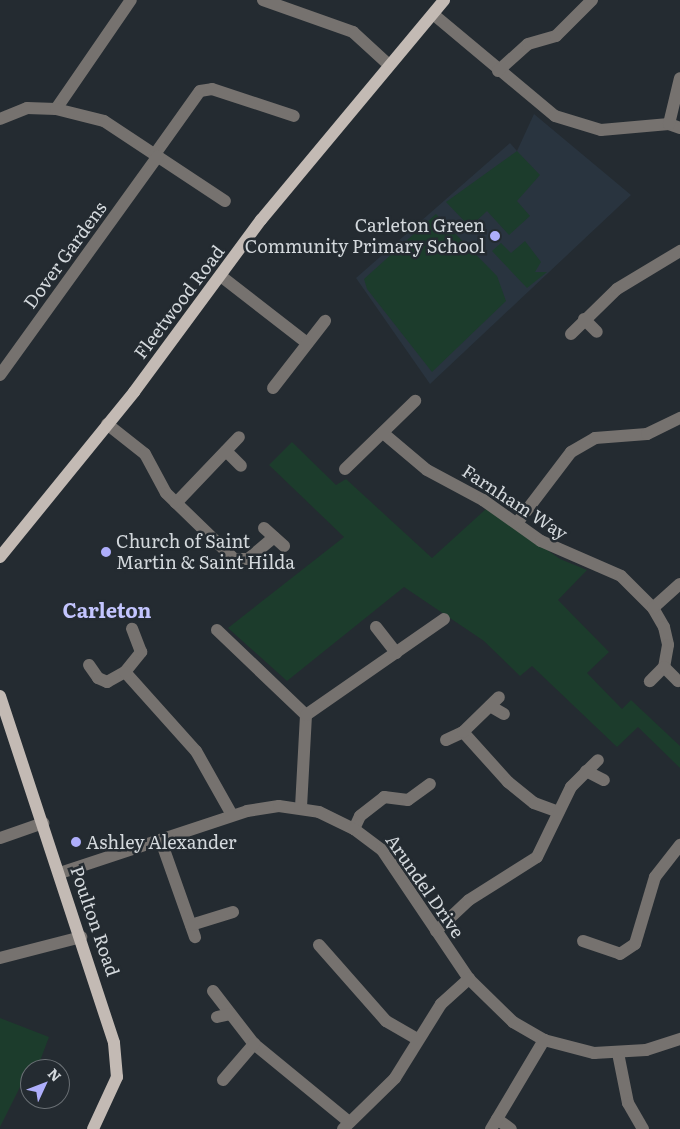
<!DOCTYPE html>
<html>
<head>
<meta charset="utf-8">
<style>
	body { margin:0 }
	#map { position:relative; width:680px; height:1129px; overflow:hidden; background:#242b31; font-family:Literata,serif }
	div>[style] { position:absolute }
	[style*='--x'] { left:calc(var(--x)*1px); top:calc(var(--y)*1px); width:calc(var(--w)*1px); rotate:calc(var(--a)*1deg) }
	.built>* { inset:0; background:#29343f }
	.green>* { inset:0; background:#1c3c2c }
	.minor>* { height:12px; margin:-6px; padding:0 6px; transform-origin:6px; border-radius:6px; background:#76726f }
	.major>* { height:12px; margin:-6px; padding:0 6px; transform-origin:6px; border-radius:6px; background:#c3bab4 }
	.dots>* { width:14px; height:14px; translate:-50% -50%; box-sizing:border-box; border:2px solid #242b31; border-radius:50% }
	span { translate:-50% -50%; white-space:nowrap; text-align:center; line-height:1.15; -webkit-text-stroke:5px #242b31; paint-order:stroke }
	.poi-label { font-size:18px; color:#d3d8dc }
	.right { translate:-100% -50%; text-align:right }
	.left { translate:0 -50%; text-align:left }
	.street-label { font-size:18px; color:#d3d8dc }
	.quarter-label { font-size:20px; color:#c3c5fe; font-weight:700 }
	.north { position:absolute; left:20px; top:1059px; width:50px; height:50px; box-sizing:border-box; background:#242b31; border:1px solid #6a7075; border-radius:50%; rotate:47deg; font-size:14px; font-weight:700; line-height:20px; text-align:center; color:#d3d8dc }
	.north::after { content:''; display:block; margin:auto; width:18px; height:22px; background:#aeaefb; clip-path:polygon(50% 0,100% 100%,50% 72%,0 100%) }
</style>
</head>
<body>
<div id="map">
	<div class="built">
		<div style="clip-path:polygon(534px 114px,631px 195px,430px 384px,356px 278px,510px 143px,517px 151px)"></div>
	</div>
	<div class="green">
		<div style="clip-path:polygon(517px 151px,540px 175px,517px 201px,530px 216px,509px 235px,487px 211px,470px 227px,446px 202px)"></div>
		<div style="clip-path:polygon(436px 214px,497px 276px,506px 301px,432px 372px,367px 289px,364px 279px)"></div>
		<div style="clip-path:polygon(525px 241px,541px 262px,535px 272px,547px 272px,527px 288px,492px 251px,501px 243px,511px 253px)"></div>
		<div style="clip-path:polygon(292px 442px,336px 485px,346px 479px,432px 558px,487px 508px,560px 559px,587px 570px,558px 600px,609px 652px,587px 673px,622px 709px,631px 700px,680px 746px,680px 768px,638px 727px,617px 747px,532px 666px,520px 676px,484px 641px,404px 587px,287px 681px,228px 628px,344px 537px,269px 465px)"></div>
		<div style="clip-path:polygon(0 1018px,49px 1037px,37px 1069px,30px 1069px,30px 1079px,25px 1077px,0 1127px)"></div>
	</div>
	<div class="minor">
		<div style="--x:263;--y:0;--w:96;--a:19.6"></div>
		<div style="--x:353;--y:32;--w:49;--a:42.5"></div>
		<div style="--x:433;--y:14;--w:159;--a:39.9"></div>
		<div style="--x:555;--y:116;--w:48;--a:16.9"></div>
		<div style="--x:601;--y:130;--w:68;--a:-5"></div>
		<div style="--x:669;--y:124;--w:12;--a:20"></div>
		<div style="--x:498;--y:71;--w:40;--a:-42"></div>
		<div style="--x:528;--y:44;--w:29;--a:-16"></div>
		<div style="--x:556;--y:36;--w:51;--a:-45"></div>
		<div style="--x:56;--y:109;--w:132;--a:-55.5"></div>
		<div style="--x:0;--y:119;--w:29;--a:-22"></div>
		<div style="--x:27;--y:108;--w:29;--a:2"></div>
		<div style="--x:56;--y:109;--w:49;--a:14"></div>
		<div style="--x:104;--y:121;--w:145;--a:33.5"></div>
		<div style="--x:669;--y:124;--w:47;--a:-76.6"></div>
		<div style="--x:155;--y:154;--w:77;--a:-54.5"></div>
		<div style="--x:200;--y:91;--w:12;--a:-9"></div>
		<div style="--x:212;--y:89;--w:86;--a:18.2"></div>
		<div style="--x:222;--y:277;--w:108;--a:37.8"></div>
		<div style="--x:584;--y:319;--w:18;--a:45"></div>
		<div style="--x:571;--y:334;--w:64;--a:-44.4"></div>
		<div style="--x:617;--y:289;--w:74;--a:-31.1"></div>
		<div style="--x:0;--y:375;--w:270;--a:-54.2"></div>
		<div style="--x:273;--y:388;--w:85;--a:-52.2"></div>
		<div style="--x:107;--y:424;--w:48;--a:38.3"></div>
		<div style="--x:145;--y:454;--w:44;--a:61.7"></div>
		<div style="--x:166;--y:493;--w:95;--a:44.1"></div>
		<div style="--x:234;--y:559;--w:14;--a:0"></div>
		<div style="--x:248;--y:559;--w:34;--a:-40"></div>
		<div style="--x:383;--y:433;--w:57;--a:40.1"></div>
		<div style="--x:427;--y:470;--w:64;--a:28.2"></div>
		<div style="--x:483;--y:500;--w:71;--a:35.3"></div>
		<div style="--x:541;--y:541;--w:87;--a:23.6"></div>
		<div style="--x:621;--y:576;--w:45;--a:45"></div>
		<div style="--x:653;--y:608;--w:22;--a:60"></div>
		<div style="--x:664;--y:627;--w:18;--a:77"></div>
		<div style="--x:668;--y:645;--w:22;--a:100"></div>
		<div style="--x:664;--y:667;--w:20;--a:135"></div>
		<div style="--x:226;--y:451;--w:21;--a:45"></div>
		<div style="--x:345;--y:469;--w:98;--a:-44.2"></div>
		<div style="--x:176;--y:503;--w:91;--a:-46.3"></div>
		<div style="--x:517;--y:523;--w:89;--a:-52.7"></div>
		<div style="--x:571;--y:452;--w:28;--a:-30"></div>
		<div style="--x:595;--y:438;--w:52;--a:-4.4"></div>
		<div style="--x:647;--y:434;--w:37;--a:-26"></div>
		<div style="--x:264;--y:528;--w:27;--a:42"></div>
		<div style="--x:653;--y:608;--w:36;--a:-42"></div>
		<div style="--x:376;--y:627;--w:33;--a:52"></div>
		<div style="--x:217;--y:630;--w:123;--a:43.7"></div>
		<div style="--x:306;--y:715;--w:92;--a:93.1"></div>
		<div style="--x:89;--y:665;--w:16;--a:55"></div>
		<div style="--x:98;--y:678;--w:10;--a:24"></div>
		<div style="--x:107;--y:682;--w:21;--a:-29"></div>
		<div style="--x:125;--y:672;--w:26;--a:-51"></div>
		<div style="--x:141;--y:652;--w:25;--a:-111"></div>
		<div style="--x:664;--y:667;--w:20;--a:45"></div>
		<div style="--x:125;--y:672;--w:106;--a:48.1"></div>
		<div style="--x:196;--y:751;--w:73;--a:60.6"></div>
		<div style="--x:490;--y:706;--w:16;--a:30"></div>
		<div style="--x:306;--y:715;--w:168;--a:-34.8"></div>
		<div style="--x:463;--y:732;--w:67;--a:48"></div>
		<div style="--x:508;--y:782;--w:33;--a:39"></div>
		<div style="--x:534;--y:803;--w:23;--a:20"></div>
		<div style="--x:446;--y:740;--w:19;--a:-25"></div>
		<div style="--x:463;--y:732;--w:50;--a:-44.2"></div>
		<div style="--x:586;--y:771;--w:20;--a:27"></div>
		<div style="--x:354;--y:829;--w:14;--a:-65"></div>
		<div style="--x:360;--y:816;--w:31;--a:-38"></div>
		<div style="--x:384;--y:797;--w:24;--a:7"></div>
		<div style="--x:408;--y:800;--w:27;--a:-36"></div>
		<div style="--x:0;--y:838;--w:46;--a:-19.2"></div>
		<div style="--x:161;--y:841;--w:102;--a:70.5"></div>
		<div style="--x:60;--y:873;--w:197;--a:-18.3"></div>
		<div style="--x:247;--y:811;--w:32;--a:-9"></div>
		<div style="--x:279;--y:806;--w:40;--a:8.5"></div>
		<div style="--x:319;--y:812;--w:39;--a:26"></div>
		<div style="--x:354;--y:829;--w:35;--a:37"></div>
		<div style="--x:382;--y:850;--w:156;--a:56"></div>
		<div style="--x:469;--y:979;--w:62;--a:44.3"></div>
		<div style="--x:513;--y:1022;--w:36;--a:30"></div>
		<div style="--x:544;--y:1040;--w:52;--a:14.6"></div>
		<div style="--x:594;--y:1053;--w:52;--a:-3.3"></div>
		<div style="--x:646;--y:1050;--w:36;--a:-18"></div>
		<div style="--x:191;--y:925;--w:44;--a:-17.2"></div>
		<div style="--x:436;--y:931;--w:45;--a:-43.2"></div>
		<div style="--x:469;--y:900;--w:80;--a:-32.3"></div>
		<div style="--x:537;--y:857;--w:78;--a:-64.1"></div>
		<div style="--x:571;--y:787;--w:38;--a:-45"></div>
		<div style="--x:583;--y:941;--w:39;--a:19"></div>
		<div style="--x:620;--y:954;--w:18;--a:-34"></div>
		<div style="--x:635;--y:944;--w:70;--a:-73.4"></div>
		<div style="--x:655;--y:877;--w:41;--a:-52"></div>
		<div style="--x:319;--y:945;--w:101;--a:48.6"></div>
		<div style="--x:386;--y:1021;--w:36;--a:30"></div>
		<div style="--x:0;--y:958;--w:84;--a:-14.5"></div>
		<div style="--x:213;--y:991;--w:67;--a:52.3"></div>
		<div style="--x:254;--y:1044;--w:122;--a:39.3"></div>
		<div style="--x:217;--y:1017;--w:13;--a:-13"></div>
		<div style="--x:618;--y:1053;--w:51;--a:78.7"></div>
		<div style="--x:628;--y:1103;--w:30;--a:60"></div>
		<div style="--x:223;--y:1080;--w:48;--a:-49.3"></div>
		<div style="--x:497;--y:1119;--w:17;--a:36"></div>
		<div style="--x:343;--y:1129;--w:73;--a:-44.4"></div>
		<div style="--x:395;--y:1078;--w:87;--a:-58.1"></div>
		<div style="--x:441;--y:1004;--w:38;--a:-42"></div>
		<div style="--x:491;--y:1129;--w:104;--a:-59.2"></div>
	</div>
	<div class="major">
		<div style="--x:0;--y:557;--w:213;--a:-50.9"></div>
		<div style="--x:134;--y:392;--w:214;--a:-53.6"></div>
		<div style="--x:261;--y:220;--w:286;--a:-50.2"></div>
		<div style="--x:0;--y:696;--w:365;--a:71.8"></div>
		<div style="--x:114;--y:1043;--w:34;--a:85"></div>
		<div style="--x:117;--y:1077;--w:57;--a:114.8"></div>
	</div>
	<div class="dots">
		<div style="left:495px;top:236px;background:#aeaefb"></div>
		<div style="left:106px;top:552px;background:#aeaefb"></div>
		<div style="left:76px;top:842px;background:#aeaefb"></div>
	</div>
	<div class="poi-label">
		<span class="right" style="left:485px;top:236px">Carleton Green<br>Community Primary School</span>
		<span class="left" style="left:116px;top:552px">Church of Saint<br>Martin &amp; Saint Hilda</span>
		<span class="left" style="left:86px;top:842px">Ashley Alexander</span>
	</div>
	<div class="street-label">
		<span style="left:65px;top:255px;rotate:-54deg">Dover Gardens</span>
		<span style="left:179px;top:302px;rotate:-53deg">Fleetwood Road</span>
		<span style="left:515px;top:502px;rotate:33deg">Farnham Way</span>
		<span style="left:425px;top:886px;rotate:55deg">Arundel Drive</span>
		<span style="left:95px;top:921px;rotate:71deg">Poulton Road</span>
	</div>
	<div class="quarter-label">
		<span style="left:107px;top:609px">Carleton</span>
	</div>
	<div class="north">N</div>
</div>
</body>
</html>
